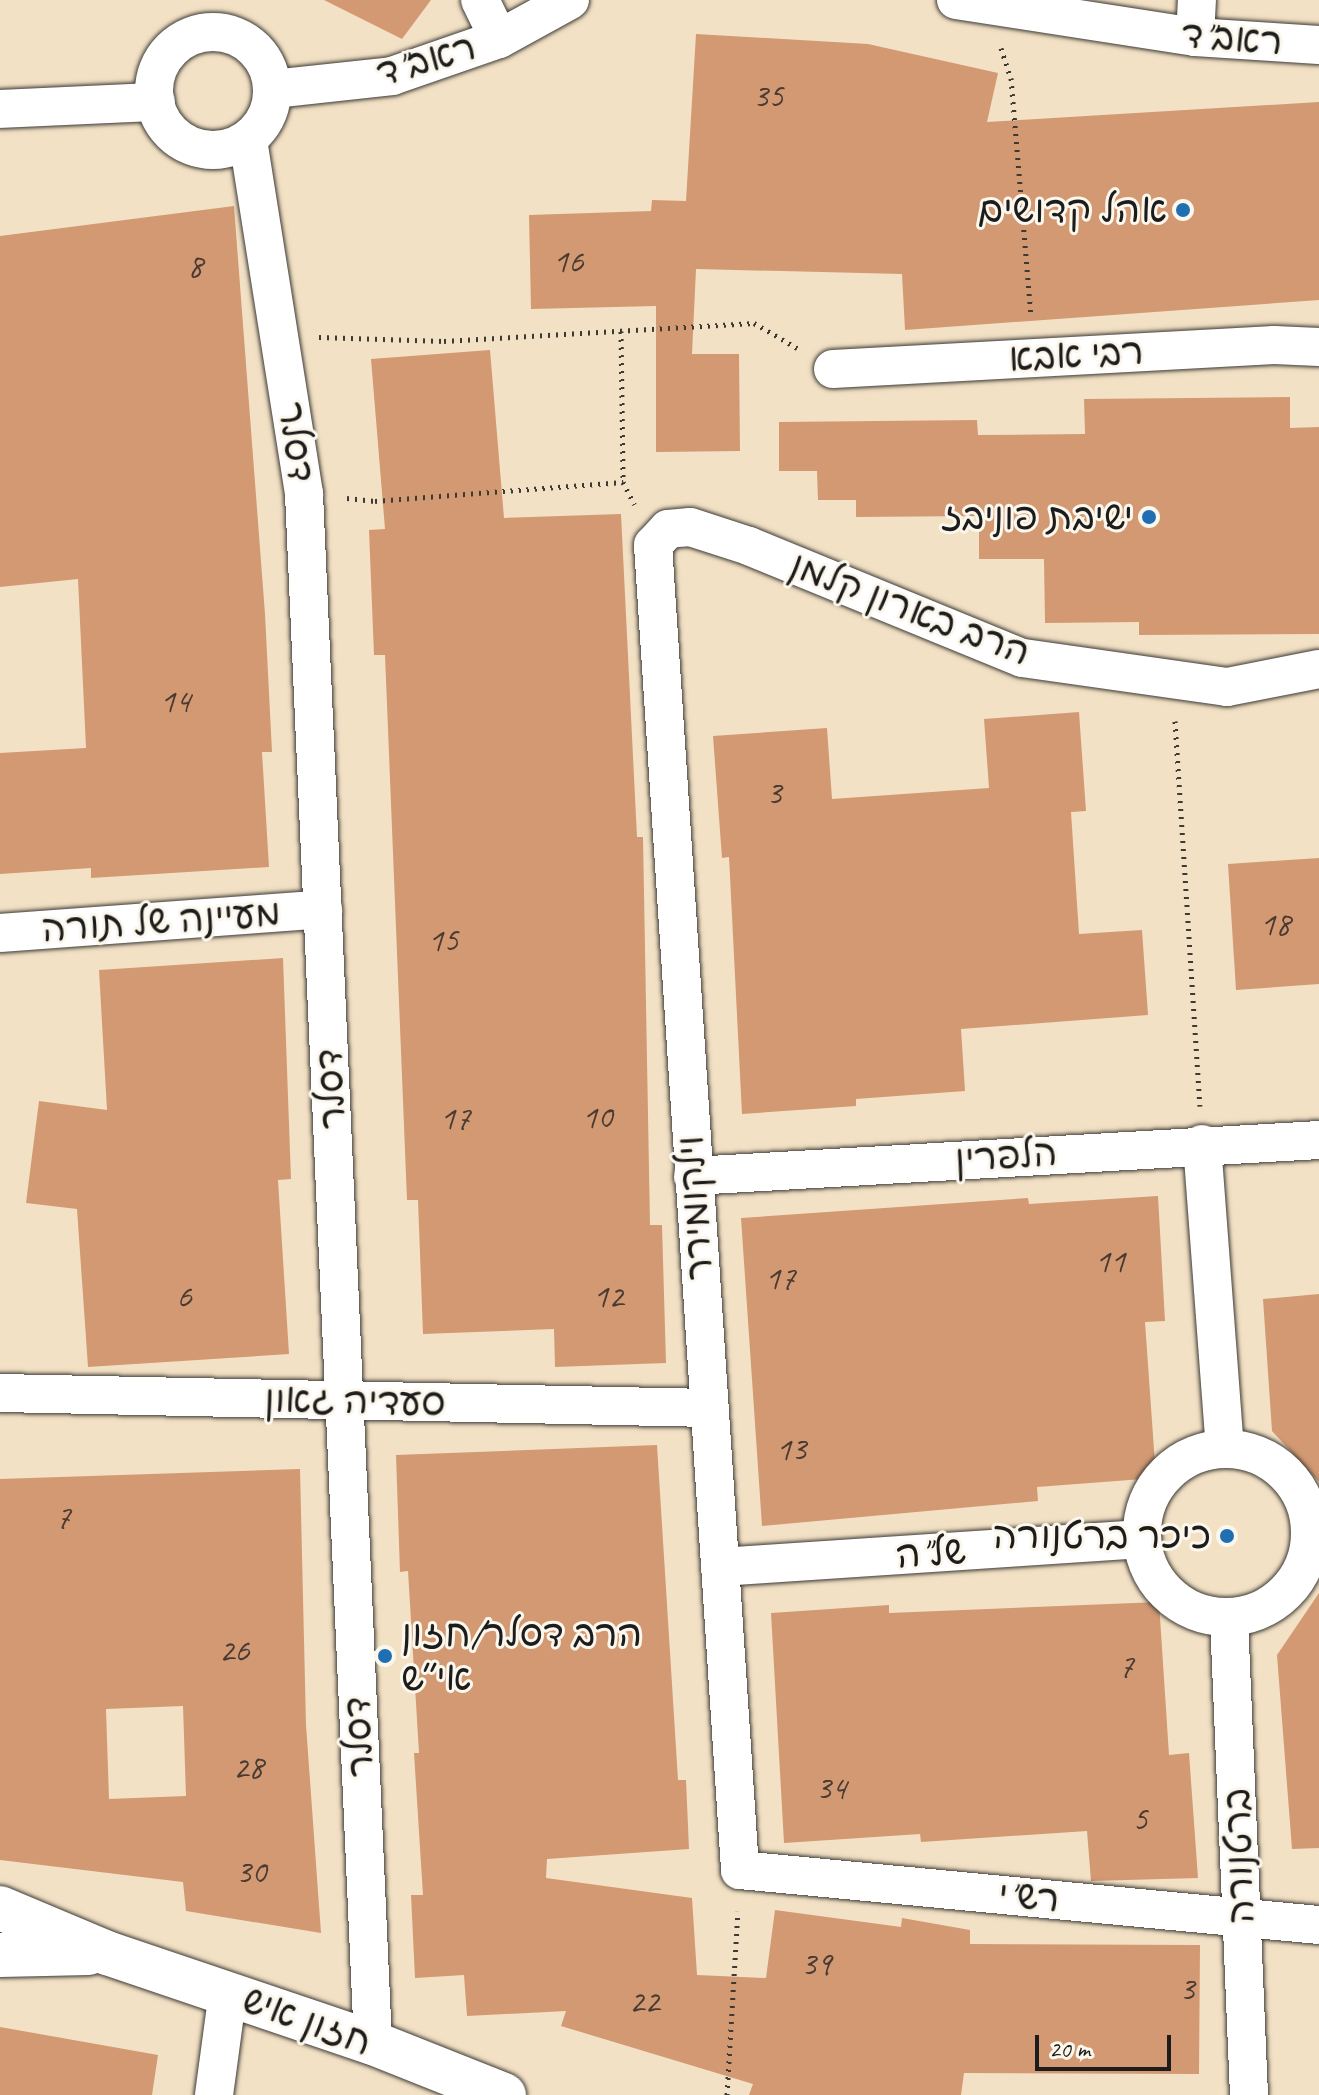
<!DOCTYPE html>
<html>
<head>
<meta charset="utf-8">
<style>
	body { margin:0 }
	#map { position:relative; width:1319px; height:2095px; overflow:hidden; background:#f3e1c5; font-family:Caveat,"Playpen Sans Hebrew",sans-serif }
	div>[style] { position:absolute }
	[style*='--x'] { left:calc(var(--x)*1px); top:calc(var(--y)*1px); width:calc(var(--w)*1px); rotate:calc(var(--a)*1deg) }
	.building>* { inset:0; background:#d29973 }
	.path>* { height:5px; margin-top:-2.5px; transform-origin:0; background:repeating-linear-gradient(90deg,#3c3a35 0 2px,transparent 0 8px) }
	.roads { filter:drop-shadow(0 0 2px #3c3a35) drop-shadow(0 0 2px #3c3a35) }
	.minor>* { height:38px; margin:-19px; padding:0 19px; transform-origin:19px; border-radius:19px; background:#fff }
	.minor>.ring { margin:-19px; padding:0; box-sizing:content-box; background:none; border:38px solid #fff; border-radius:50% }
	.tertiary>* { height:44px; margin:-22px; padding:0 22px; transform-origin:22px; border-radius:22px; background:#fff }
	.dots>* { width:22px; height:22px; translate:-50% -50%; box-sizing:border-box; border:4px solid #fbf7ec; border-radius:50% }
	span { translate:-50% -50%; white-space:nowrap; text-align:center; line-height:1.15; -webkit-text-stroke:6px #fbf7ec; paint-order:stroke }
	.number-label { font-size:34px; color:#4a3b32 }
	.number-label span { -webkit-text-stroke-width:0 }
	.street-label { font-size:38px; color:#1c1c1c }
	.poi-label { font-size:38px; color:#1c1c1c }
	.right { translate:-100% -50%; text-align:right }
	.left { translate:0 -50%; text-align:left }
	.scale { position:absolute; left:1035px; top:2035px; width:136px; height:36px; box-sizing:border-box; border:4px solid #1c1c1c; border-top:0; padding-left:10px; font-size:24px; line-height:28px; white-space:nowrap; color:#1c1c1c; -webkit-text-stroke:6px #fbf7ec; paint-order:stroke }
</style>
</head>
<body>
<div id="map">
	<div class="building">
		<div style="clip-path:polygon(324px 0,431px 0,402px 39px)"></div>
		<div style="clip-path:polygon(696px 34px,868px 44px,998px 73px,987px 122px,1319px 102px,1319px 300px,905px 330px,902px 274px,696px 269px,692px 354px,739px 354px,740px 451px,656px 452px,656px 306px,531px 309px,529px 215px,651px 211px,652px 200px,686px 201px)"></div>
		<div style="clip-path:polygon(234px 206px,265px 614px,272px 752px,262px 752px,269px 867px,91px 878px,91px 868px,0 874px,0 753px,86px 748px,78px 579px,0 587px,0 236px)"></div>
		<div style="clip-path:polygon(490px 350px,504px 518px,621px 514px,637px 837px,643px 837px,650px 1225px,662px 1225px,666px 1363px,555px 1367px,554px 1329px,423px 1334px,418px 1200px,407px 1200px,385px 655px,374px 655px,369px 530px,385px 529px,371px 359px)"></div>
		<div style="clip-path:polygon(1290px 397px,1290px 428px,1319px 427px,1319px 634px,1139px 635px,1139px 622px,1045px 623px,1044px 559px,979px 559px,979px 516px,856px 517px,856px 500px,818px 500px,817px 471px,779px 471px,779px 422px,977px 420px,978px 435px,1085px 434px,1084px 399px)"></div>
		<div style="clip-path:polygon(1079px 712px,1086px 811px,1071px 812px,1079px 934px,1142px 930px,1148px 1015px,961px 1029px,965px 1091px,856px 1099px,856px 1106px,742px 1114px,729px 857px,722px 858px,713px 736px,827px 728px,832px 799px,989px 788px,984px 719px)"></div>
		<div style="clip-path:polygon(1319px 858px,1319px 984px,1236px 990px,1228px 864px)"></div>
		<div style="clip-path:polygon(283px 958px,291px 1179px,278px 1180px,289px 1354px,88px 1367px,77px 1209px,26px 1203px,39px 1101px,107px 1110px,99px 970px)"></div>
		<div style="clip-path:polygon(1158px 1196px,1165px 1321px,1145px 1322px,1156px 1478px,1037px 1487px,1038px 1501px,762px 1526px,741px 1218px,1028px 1198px,1029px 1204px)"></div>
		<div style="clip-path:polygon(1319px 1294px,1319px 1482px,1272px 1431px,1263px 1299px)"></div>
		<div style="clip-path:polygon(657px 1445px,678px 1780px,686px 1780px,689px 1849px,547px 1859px,546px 1878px,692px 1898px,697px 1975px,766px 1978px,775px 1910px,901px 1927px,902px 1918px,970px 1930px,970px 1944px,1200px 1945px,1199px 2074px,964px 2073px,961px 2095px,749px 2095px,753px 2084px,561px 2026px,566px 2011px,467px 2016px,464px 1975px,415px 1978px,411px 1895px,423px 1895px,414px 1753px,419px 1753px,408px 1571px,400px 1572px,396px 1455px)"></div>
		<div style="clip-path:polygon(evenodd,300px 1469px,306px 1725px,321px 1933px,186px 1911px,183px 1882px,0 1860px,0 1479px,300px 1469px,183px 1706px,186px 1796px,109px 1799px,106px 1709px,183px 1706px)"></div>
		<div style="clip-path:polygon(1319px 1593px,1319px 1848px,1292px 1849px,1277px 1655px)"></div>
		<div style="clip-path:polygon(1159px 1602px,1169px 1755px,1189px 1753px,1198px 1878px,1091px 1881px,1087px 1831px,921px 1842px,920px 1834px,784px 1843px,771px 1613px,889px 1605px,889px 1613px)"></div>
		<div style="clip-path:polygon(0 2027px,158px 2055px,152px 2095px,0 2095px)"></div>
	</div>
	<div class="path">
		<div style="--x:1001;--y:48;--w:32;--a:72"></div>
		<div style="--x:1011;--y:78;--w:238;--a:85.2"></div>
		<div style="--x:621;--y:331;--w:150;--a:89.2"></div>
		<div style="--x:319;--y:337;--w:125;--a:1.8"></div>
		<div style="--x:444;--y:341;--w:311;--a:-3.3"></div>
		<div style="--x:754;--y:323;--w:50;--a:30.2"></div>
		<div style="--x:347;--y:498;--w:28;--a:6"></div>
		<div style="--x:375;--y:501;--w:249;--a:-4.4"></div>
		<div style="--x:623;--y:482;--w:25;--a:63"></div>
		<div style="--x:1175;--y:721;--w:386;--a:86.3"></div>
		<div style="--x:727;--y:2095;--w:184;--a:-86.6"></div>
	</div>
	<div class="roads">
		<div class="minor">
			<div style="--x:480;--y:0;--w:43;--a:64"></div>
			<div style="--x:956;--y:0;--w:242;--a:8.8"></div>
			<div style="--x:1195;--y:37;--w:124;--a:3.7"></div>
			<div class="ring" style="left:154px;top:32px;width:80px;height:80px"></div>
			<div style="--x:1195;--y:37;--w:37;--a:-87"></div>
			<div style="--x:273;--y:89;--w:120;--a:-6.2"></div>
			<div style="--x:392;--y:76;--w:113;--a:-19.1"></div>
			<div style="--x:499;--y:39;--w:81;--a:-28.8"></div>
			<div style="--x:0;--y:109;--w:156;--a:-2.6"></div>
			<div style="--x:248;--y:140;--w:358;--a:81"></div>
			<div style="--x:304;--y:494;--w:1551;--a:87.45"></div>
			<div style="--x:833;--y:369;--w:442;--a:-3.1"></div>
			<div style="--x:1274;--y:345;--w:45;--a:2.5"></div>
			<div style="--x:1319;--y:669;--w:94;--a:168.9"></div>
			<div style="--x:1227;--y:687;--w:207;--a:-171.9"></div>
			<div style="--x:1022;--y:658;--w:295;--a:-157.7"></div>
			<div style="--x:749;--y:546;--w:62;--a:-162.1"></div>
			<div style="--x:690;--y:527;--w:22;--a:175"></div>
			<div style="--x:668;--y:529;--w:22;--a:133"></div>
			<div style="--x:653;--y:545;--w:1328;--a:86.24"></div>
			<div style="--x:740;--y:1870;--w:582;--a:5.43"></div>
			<div style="--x:0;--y:933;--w:324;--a:-4.2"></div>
			<div style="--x:1202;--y:1144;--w:305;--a:85.7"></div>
			<div style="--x:693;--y:1176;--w:627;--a:-3.29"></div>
			<div style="--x:0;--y:1393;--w:709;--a:1.21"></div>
			<div class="ring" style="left:1142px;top:1449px;width:130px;height:130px"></div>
			<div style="--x:720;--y:1567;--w:423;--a:-3.8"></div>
			<div style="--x:1229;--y:1618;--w:477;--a:87.6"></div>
			<div style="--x:214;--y:2095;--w:104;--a:-82.3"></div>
		</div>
		<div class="tertiary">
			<div style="--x:0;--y:1908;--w:116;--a:22.8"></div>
			<div style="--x:107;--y:1953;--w:281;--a:18.7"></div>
			<div style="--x:373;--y:2043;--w:141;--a:21.7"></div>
			<div style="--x:0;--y:1955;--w:89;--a:-1.3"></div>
		</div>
	</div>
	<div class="dots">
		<div style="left:1183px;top:210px;background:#1f6fb2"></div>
		<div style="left:1149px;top:517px;background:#1f6fb2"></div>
		<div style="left:1227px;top:1536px;background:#1f6fb2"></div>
		<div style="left:385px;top:1656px;background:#1f6fb2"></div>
	</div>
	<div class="number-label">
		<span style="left:768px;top:96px">35</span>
		<span style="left:568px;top:261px">16</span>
		<span style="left:195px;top:266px">8</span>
		<span style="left:175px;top:701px">14</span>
		<span style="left:774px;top:793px">3</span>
		<span style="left:1275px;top:924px">18</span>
		<span style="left:443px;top:940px">15</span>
		<span style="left:597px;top:1117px">10</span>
		<span style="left:455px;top:1118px">17</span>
		<span style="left:1110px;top:1261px">11</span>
		<span style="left:780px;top:1278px">17</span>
		<span style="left:184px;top:1296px">6</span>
		<span style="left:608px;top:1296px">12</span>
		<span style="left:791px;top:1449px">13</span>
		<span style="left:63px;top:1517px">7</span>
		<span style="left:234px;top:1650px">26</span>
		<span style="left:1126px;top:1666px">7</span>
		<span style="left:248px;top:1767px">28</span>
		<span style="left:831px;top:1788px">34</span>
		<span style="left:1140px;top:1819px">5</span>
		<span style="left:251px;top:1872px">30</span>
		<span style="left:816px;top:1964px">39</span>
		<span style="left:1187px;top:1989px">3</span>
		<span style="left:644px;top:2001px">22</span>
	</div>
	<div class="street-label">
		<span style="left:1232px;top:38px;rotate:5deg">ראב"ד</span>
		<span style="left:426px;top:60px;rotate:-16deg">ראב"ד</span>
		<span style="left:1076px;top:355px;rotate:-3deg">רבי אבא</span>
		<span style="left:296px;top:442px;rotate:82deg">דסלר</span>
		<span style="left:910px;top:609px;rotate:21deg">הרב בארון קלמן</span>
		<span style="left:161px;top:921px;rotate:-4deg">מעיינה של תורה</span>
		<span style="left:331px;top:1089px;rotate:-93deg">דסלר</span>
		<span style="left:1006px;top:1156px;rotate:-4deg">הלפרין</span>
		<span style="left:695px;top:1208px;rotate:-94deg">וילקומירר</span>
		<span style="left:355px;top:1401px;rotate:1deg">סעדיה גאון</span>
		<span style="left:931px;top:1553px;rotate:-4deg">של"ה</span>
		<span style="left:359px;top:1737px;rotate:-93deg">דסלר</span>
		<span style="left:1239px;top:1856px;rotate:-92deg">ברטנורה</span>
		<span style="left:1029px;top:1897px;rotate:5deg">רש"י</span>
		<span style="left:307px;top:2021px;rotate:20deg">חזון איש</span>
	</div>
	<div class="poi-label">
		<span class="right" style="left:1167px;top:210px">אהל קדושים</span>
		<span class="right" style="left:1133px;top:517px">ישיבת פוניבז</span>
		<span class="right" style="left:1211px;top:1536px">כיכר ברטנורה</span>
		<span class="left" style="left:401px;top:1656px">הרב דסלר/חזון<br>אי״ש</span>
	</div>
	<div class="scale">20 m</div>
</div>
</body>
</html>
